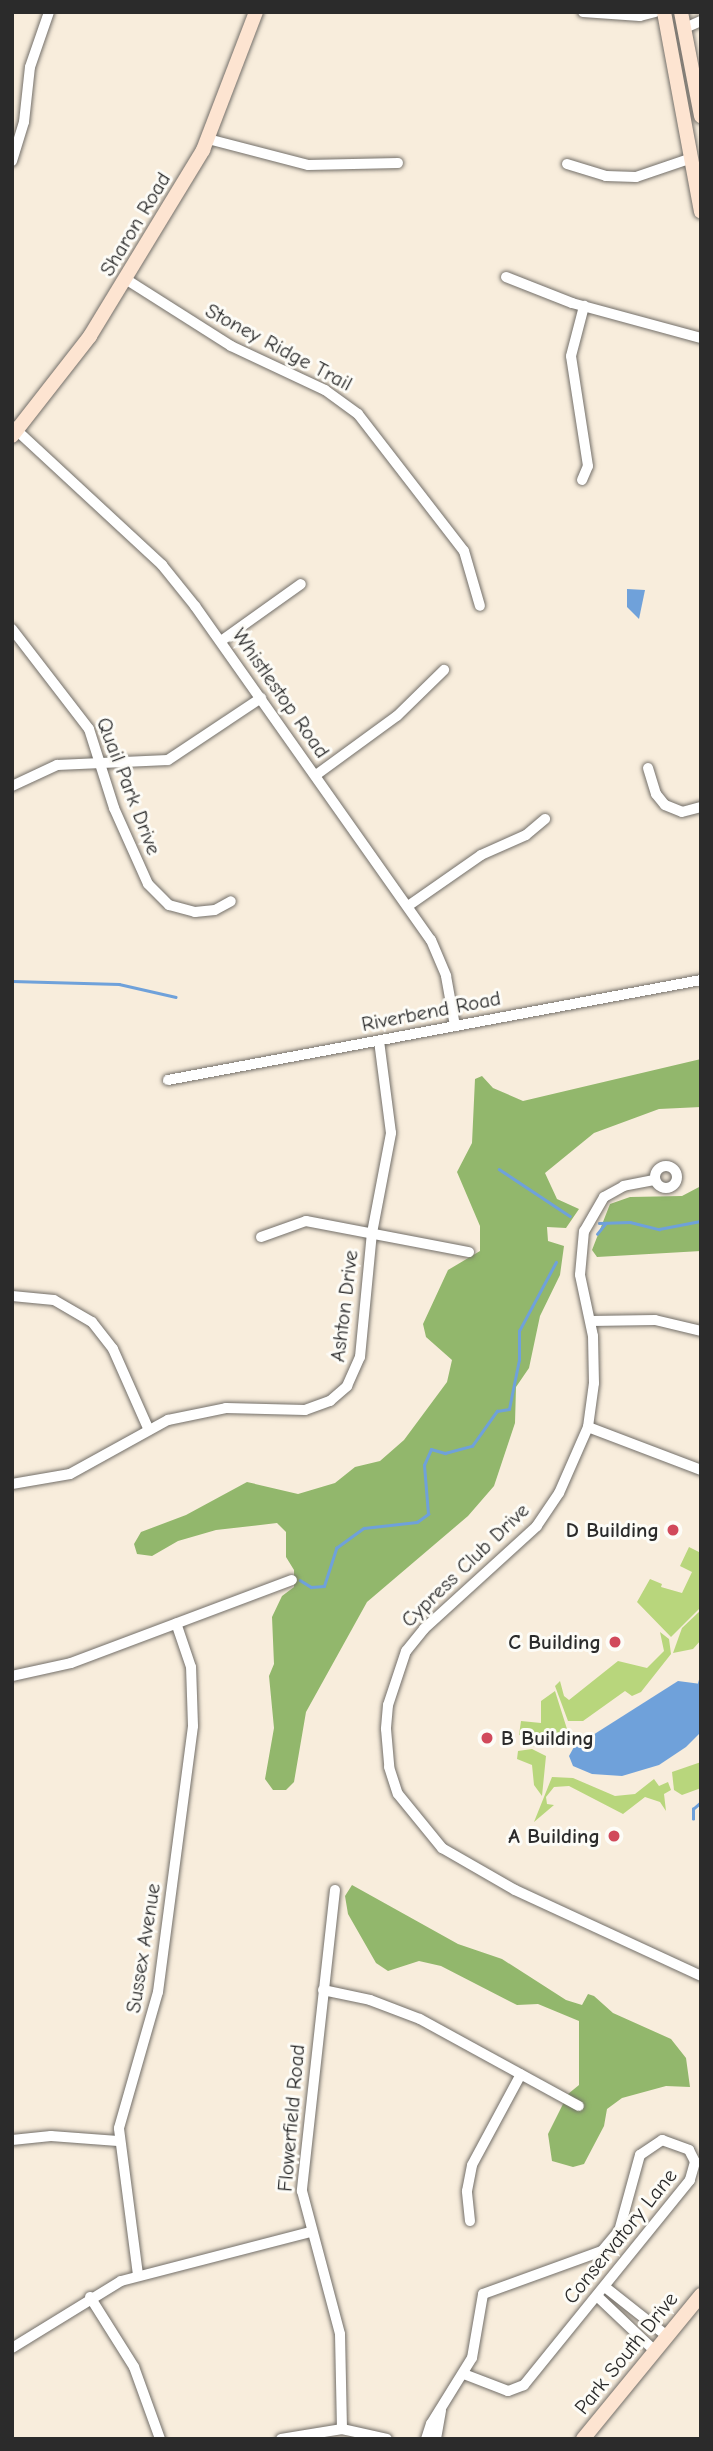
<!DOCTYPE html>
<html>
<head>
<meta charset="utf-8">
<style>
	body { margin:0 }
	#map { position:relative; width:713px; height:2451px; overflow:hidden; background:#f8eddc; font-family:"Comic Neue",sans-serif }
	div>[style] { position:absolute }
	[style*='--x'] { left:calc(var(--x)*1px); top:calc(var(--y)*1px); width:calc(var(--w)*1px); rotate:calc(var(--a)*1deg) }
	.green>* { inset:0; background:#b8d67c }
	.forest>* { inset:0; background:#92b76c }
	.water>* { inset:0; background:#6fa1da }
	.stream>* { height:2.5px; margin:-1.25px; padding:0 1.25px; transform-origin:1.25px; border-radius:1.25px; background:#6fa1da }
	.roads { filter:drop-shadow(0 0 2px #736f69) drop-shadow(0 0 2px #736f69) }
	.street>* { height:10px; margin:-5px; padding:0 5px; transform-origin:5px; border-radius:5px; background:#fff }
	.street>.ring { margin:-5px; padding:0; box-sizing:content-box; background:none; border:10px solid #fff; border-radius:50% }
	.secondary>* { height:14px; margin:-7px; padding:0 7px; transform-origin:7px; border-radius:7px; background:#fde4d1 }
	.dots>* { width:19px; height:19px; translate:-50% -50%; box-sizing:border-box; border:4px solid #fdfcf7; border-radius:50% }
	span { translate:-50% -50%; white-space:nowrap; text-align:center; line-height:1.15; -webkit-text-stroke:6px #fdfcf7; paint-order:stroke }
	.street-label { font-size:21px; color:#2b2b2b }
	.poi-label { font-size:21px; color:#2b2b2b; font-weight:700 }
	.right { translate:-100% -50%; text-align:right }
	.left { translate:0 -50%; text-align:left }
	.frame { position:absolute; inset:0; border:14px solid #2b2b2b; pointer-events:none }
</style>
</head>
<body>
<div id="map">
	<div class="green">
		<div style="clip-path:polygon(689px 1547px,701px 1553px,701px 1607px,671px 1637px,637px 1602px,650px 1579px,662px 1584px,661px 1587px,682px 1593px,692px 1572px,680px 1566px)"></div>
		<div style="clip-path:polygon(701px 1610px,701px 1640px,693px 1649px,673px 1653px,682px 1628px)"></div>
		<div style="clip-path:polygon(660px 1632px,669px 1639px,671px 1654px,641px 1692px,632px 1696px,625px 1691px,583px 1721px,568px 1721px,555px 1686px,560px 1681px,564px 1696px,569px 1700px,618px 1661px,647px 1668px,664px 1651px)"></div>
		<div style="clip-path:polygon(555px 1691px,567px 1729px,542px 1747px,532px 1746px,533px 1737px,519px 1735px,521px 1721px,541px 1723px,541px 1701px)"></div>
		<div style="clip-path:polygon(532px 1749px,546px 1756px,542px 1796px,534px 1785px,532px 1765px,517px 1759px,518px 1751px)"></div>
		<div style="clip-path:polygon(701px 1762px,701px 1788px,682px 1795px,674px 1790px,672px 1772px)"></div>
		<div style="clip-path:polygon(552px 1777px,573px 1778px,615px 1796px,635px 1794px,654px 1779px,659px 1786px,668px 1782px,671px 1790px,664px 1794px,666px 1811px,660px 1802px,645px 1797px,623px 1814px,569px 1786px,554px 1787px,546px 1797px,547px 1804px,554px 1805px,534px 1822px)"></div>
	</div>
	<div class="forest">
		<div style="clip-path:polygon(701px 1059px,701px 1107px,659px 1109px,594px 1133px,545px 1173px,557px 1199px,579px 1209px,566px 1228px,547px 1227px,548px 1241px,564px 1246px,560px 1275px,540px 1316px,529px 1368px,516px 1387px,515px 1423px,494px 1486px,468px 1516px,367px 1602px,306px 1712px,294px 1782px,286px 1790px,273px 1790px,265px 1779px,274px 1728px,269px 1676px,274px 1664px,272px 1617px,282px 1596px,294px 1587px,294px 1570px,286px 1557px,286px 1532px,277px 1523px,216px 1530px,178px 1541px,152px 1556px,137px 1554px,134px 1544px,141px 1532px,186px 1515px,247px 1482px,298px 1494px,335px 1483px,355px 1467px,380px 1461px,404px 1440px,447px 1382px,452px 1360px,426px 1337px,423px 1324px,448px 1270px,480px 1251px,480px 1226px,457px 1172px,472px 1143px,475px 1079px,482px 1076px,493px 1088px,523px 1101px)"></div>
		<div style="clip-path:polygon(701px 1186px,701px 1251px,597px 1257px,592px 1250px,610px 1204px,630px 1197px,682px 1196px)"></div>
		<div style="clip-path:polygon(352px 1885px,458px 1944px,502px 1959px,566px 2000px,582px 2005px,588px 1994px,594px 1996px,613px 2013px,671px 2039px,686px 2058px,690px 2087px,666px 2086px,622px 2098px,607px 2109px,604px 2126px,584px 2164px,573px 2167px,552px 2161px,548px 2134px,568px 2094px,579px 2085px,579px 2021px,538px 2004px,517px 2005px,441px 1966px,419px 1961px,388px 1971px,376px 1963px,348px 1914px,345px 1896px)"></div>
	</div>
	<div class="water">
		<div style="clip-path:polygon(627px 589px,645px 590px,639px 619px,627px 607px)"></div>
		<div style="clip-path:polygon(678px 1681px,701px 1684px,701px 1732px,686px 1747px,659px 1765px,622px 1776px,592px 1774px,573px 1766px,569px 1756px,574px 1747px)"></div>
	</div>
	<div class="stream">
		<div style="--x:12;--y:981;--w:107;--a:1.6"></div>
		<div style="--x:119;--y:984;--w:58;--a:12.8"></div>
		<div style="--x:499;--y:1169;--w:85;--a:33.5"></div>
		<div style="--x:599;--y:1223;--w:31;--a:-2"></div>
		<div style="--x:630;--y:1222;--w:30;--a:14"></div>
		<div style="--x:659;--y:1229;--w:43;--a:-10.8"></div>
		<div style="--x:597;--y:1234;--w:14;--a:-51"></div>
		<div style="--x:300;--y:1580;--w:13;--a:32"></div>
		<div style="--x:311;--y:1587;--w:13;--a:-4"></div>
		<div style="--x:324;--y:1586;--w:40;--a:-72"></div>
		<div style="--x:336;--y:1548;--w:34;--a:-36"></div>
		<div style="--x:364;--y:1528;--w:53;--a:-6.5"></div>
		<div style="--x:417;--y:1522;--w:14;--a:-36"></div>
		<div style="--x:428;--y:1514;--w:49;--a:-94.7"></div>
		<div style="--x:424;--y:1465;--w:17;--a:-66"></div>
		<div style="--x:431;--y:1449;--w:15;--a:16"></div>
		<div style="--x:445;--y:1453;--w:28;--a:-15"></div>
		<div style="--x:472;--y:1446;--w:43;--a:-54.5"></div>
		<div style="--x:497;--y:1411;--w:12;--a:-9"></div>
		<div style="--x:509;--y:1409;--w:50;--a:-78.5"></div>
		<div style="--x:519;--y:1360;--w:29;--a:-90"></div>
		<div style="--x:519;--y:1331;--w:78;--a:-61.8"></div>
		<div style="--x:699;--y:1683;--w:7;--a:-74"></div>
		<div style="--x:693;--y:1819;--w:10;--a:-90"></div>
		<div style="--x:693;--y:1809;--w:11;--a:-41"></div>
	</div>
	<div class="roads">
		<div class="street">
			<div style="--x:583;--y:12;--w:57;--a:4"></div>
			<div style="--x:640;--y:16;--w:16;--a:-15"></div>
			<div style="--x:685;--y:28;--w:17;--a:-24"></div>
			<div style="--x:208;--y:139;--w:103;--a:14.6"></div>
			<div style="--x:308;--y:165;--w:90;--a:-1.3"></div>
			<div style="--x:12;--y:161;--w:41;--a:-72.9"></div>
			<div style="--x:24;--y:122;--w:55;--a:-83.8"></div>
			<div style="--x:30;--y:67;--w:58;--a:-70.9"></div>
			<div style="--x:567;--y:164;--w:41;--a:17.1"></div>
			<div style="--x:606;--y:176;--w:30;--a:2"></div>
			<div style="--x:636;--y:177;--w:59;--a:-18.7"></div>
			<div style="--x:506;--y:277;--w:71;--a:21.5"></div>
			<div style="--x:572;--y:303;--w:134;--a:15.2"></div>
			<div style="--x:127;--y:280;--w:123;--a:32.4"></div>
			<div style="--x:231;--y:346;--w:104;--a:25.1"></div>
			<div style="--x:325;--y:390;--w:41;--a:36"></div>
			<div style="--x:358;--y:414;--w:173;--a:52.3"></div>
			<div style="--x:464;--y:551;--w:57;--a:73.8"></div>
			<div style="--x:12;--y:426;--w:205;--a:42.8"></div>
			<div style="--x:162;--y:565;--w:53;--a:51.2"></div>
			<div style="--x:195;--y:606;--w:409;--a:54.8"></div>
			<div style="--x:431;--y:940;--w:39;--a:67"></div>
			<div style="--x:446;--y:976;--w:51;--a:79.8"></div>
			<div style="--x:582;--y:480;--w:15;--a:-67"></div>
			<div style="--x:588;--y:466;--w:111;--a:-98.8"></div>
			<div style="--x:571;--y:356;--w:52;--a:-75.4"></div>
			<div style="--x:12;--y:629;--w:126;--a:52.4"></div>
			<div style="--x:89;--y:729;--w:83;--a:72.4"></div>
			<div style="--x:114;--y:808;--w:83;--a:65.9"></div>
			<div style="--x:148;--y:884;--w:30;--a:45"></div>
			<div style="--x:169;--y:905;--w:27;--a:15"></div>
			<div style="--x:195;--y:912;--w:20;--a:-6"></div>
			<div style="--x:215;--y:910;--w:18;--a:-29"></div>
			<div style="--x:221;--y:641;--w:98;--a:-35.5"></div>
			<div style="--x:648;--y:768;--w:27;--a:73"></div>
			<div style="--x:656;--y:794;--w:14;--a:51"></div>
			<div style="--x:665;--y:805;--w:18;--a:22"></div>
			<div style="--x:682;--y:812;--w:20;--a:-15"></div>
			<div style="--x:316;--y:775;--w:100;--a:-36.1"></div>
			<div style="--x:397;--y:716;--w:66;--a:-44.4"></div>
			<div style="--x:12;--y:786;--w:50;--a:-25"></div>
			<div style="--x:57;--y:765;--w:111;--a:-2.6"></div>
			<div style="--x:168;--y:760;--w:112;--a:-33.7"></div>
			<div style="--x:408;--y:906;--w:89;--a:-34.9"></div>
			<div style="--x:481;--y:855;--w:49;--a:-24"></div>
			<div style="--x:526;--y:835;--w:25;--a:-40"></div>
			<div style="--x:168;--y:1080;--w:542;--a:-10.63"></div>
			<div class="ring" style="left:655px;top:1166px;width:12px;height:12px"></div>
			<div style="--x:654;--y:1180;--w:31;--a:169"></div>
			<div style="--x:624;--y:1186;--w:23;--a:151"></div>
			<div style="--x:604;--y:1197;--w:39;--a:120"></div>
			<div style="--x:584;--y:1231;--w:44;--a:95.2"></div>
			<div style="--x:580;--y:1275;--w:62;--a:78"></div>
			<div style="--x:593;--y:1336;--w:47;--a:88.8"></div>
			<div style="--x:594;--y:1383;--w:44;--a:97.8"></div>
			<div style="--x:588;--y:1427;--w:72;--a:113.7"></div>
			<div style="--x:559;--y:1493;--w:40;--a:124"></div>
			<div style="--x:537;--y:1526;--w:153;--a:137.7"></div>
			<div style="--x:424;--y:1629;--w:28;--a:129"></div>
			<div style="--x:406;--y:1651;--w:57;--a:108.4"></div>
			<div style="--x:388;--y:1705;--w:24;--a:95"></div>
			<div style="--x:386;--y:1729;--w:38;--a:85"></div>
			<div style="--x:389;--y:1767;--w:28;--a:72"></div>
			<div style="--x:398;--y:1794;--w:70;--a:50.8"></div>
			<div style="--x:442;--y:1848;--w:84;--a:29.9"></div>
			<div style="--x:515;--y:1890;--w:205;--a:24.8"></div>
			<div style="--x:261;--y:1237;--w:48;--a:-19.6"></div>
			<div style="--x:306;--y:1221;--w:166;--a:10.8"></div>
			<div style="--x:12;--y:1296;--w:42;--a:5.4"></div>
			<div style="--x:54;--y:1300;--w:44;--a:30.1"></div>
			<div style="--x:92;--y:1322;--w:34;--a:52"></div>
			<div style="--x:113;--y:1349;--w:86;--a:66.1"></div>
			<div style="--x:591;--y:1321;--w:64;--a:-0.9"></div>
			<div style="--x:655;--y:1320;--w:47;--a:13.4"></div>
			<div style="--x:588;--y:1427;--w:121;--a:20.8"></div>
			<div style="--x:12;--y:1484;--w:59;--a:-9.8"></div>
			<div style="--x:70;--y:1474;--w:112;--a:-28.9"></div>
			<div style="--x:168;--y:1420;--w:59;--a:-11.7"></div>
			<div style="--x:226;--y:1408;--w:79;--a:1.5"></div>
			<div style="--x:305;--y:1410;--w:27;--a:-20"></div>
			<div style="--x:330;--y:1401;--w:23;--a:-41"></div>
			<div style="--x:347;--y:1386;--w:32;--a:-66"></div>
			<div style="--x:360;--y:1357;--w:125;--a:-84.5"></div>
			<div style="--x:372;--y:1233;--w:102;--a:-79.2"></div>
			<div style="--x:391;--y:1133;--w:93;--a:-97.4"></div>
			<div style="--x:12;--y:1676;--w:60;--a:-12.4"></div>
			<div style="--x:71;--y:1663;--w:236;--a:-20.6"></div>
			<div style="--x:335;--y:1890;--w:303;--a:96.3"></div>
			<div style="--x:302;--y:2191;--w:148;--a:75.1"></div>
			<div style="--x:340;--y:2334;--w:95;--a:88.8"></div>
			<div style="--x:323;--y:1990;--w:48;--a:12"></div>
			<div style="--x:370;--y:2000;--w:53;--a:20.8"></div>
			<div style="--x:420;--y:2019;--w:181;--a:28.7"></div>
			<div style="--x:12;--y:2140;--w:39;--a:-6"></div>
			<div style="--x:51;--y:2136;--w:67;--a:4.3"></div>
			<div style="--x:470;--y:2221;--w:30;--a:-96"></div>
			<div style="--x:467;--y:2191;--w:26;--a:-79"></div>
			<div style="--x:472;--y:2165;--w:103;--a:-61.7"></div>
			<div style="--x:138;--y:2275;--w:148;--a:-97.4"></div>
			<div style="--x:119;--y:2128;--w:141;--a:-74"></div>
			<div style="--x:158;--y:1992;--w:268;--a:-82.5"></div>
			<div style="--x:193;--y:1726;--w:59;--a:-91.9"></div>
			<div style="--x:191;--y:1667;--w:46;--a:-108.8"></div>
			<div style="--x:605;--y:2287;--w:79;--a:38.3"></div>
			<div style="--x:597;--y:2296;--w:80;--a:43.5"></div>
			<div style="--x:90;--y:2297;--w:83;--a:57.8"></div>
			<div style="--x:134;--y:2367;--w:77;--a:70.1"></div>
			<div style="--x:12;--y:2348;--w:128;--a:-31.6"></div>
			<div style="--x:121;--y:2281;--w:195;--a:-14.5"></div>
			<div style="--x:281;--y:2439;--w:62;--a:-9.3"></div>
			<div style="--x:342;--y:2429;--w:46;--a:12.5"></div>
			<div style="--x:426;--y:2439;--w:16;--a:-72"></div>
			<div style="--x:431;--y:2424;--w:78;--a:-58.2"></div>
			<div style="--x:472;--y:2358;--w:65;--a:-80.2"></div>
			<div style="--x:483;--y:2294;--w:127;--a:-19.9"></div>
			<div style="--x:602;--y:2251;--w:26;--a:-50"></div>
			<div style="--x:619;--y:2231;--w:79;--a:-74.6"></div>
			<div style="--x:640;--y:2155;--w:27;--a:-34"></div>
			<div style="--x:662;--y:2140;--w:29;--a:20"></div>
			<div style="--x:689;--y:2150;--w:13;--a:63"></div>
			<div style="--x:695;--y:2162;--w:19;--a:106"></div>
			<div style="--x:690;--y:2180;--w:264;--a:129"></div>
			<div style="--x:524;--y:2385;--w:17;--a:159"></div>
			<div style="--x:508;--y:2391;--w:47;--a:-158.9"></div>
			<div style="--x:436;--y:2439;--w:29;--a:-80"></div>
		</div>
		<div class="secondary">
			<div style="--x:664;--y:12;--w:203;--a:79.5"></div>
			<div style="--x:681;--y:12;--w:106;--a:79.1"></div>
			<div style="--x:12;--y:436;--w:127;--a:-52"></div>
			<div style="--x:90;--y:336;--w:218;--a:-58.7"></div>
			<div style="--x:203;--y:150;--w:148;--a:-69"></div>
			<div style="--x:583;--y:2439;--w:186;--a:-50.7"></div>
		</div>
	</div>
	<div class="dots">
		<div style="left:673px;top:1530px;background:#d1495b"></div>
		<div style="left:615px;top:1642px;background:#d1495b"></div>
		<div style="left:487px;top:1738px;background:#d1495b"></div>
		<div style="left:614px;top:1836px;background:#d1495b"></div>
	</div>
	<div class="street-label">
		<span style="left:135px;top:224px;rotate:-59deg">Sharon Road</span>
		<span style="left:279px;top:347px;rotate:28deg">Stoney Ridge Trail</span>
		<span style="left:281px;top:693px;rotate:55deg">Whistlestop Road</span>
		<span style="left:129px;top:786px;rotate:69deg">Quail Park Drive</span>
		<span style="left:431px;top:1011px;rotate:-11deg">Riverbend Road</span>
		<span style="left:344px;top:1306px;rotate:-83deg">Ashton Drive</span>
		<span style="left:465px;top:1565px;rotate:-44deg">Cypress Club Drive</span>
		<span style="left:143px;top:1948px;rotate:-81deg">Sussex Avenue</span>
		<span style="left:291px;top:2118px;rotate:-85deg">Flowerfield Road</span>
		<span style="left:620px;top:2236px;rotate:-51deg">Conservatory Lane</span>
		<span style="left:626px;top:2353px;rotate:-51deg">Park South Drive</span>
	</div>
	<div class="poi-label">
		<span class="right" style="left:659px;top:1530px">D Building</span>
		<span class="right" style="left:601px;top:1642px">C Building</span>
		<span class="left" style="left:501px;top:1738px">B Building</span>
		<span class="right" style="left:600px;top:1836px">A Building</span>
	</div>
	<div class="frame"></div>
</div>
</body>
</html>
